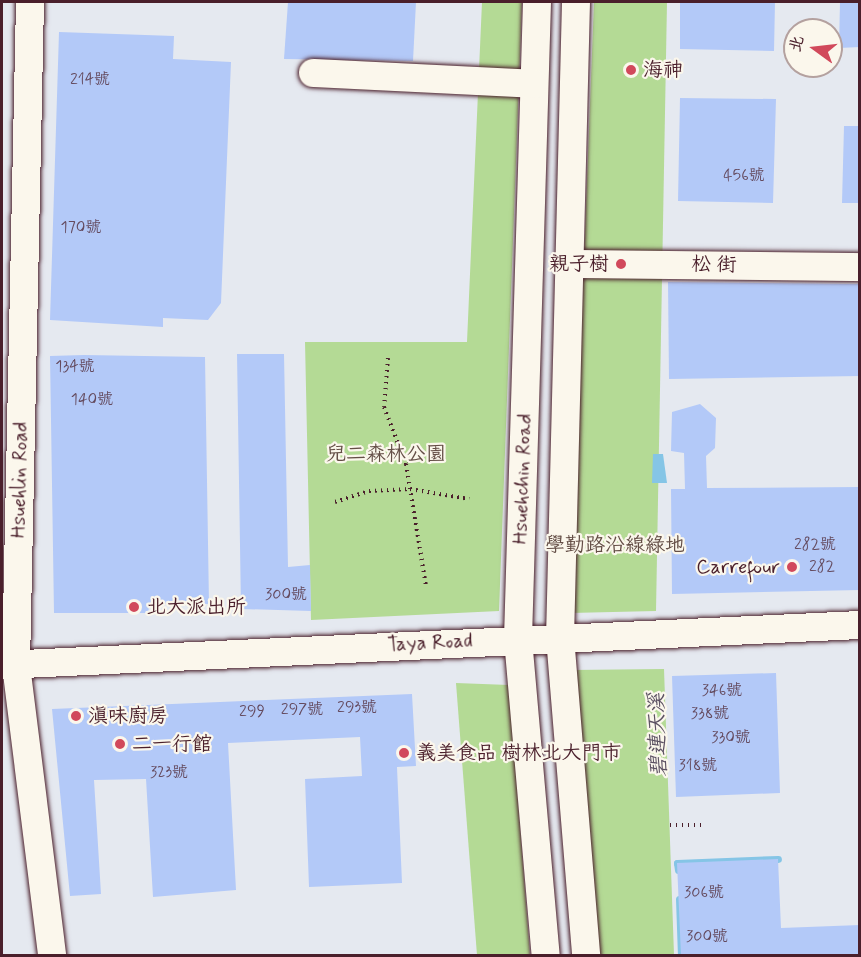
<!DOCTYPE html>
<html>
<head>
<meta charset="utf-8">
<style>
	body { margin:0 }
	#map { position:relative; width:861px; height:957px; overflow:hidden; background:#e5e9f0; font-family:Mynerve,"LXGW WenKai TC",sans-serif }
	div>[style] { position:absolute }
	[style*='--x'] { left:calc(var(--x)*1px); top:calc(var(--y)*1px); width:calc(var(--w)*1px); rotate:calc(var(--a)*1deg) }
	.green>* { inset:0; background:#b4da95 }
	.water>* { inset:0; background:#85c5e6 }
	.stream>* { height:7px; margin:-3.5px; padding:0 3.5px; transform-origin:3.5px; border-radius:3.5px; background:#85c5e6 }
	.building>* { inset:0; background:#b3c9f8 }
	.path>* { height:4px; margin-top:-2px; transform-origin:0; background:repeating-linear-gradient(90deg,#4a1f2b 0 1.5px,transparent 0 6px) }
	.roads { filter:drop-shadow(0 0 2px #4a1f2b) drop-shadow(0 0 2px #4a1f2b) }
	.minor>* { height:28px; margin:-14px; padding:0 14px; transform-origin:14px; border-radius:14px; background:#fbf7ec }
	.dots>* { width:16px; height:16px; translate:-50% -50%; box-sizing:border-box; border:3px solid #fbf7ec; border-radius:50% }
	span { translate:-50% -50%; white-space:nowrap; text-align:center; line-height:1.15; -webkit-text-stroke:4.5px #fbf7ec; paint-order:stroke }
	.number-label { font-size:16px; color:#644a5e }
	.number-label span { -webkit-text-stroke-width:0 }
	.poi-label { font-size:20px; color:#4a1f2b }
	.left { translate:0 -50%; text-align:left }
	.right { translate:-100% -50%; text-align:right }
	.street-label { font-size:20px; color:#4a1f2b }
	.park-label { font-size:20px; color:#644e46 }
	.water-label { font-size:21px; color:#5c5163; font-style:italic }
	.frame { position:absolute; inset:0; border:3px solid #4a1f2b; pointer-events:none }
	.north { position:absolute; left:783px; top:18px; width:60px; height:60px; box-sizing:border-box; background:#fbf7ec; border:2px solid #b4a19f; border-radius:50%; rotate:285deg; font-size:16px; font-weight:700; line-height:24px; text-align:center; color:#4a1f2b }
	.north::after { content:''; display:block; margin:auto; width:21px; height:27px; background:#d1495b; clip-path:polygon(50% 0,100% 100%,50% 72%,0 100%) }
</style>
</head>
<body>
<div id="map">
	<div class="green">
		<div style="clip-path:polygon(482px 2px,522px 2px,499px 611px,311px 620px,305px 342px,467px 342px)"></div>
		<div style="clip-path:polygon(594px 2px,667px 2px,656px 611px,570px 613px)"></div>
		<div style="clip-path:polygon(664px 669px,674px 955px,598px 955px,571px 670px)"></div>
		<div style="clip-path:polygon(456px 683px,509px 685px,530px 955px,477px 955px)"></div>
	</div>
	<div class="water">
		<div style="clip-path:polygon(653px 454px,663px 454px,667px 483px,652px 483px)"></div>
	</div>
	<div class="stream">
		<div style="--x:678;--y:870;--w:7;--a:-98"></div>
		<div style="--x:677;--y:863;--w:101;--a:-2.3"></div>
		<div style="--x:679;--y:899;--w:57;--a:88"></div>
	</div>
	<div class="building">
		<div style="clip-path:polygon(288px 2px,416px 2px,413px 61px,284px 59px)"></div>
		<div style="clip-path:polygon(680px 2px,775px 2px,774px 51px,680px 49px)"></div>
		<div style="clip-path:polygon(840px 2px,860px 2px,860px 47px,839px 48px)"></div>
		<div style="clip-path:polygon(59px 32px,174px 36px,173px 59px,231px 62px,221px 303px,208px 320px,163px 318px,163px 327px,50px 320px)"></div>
		<div style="clip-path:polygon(680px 98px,776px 99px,773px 203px,678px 201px)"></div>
		<div style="clip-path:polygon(844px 126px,860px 126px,860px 203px,842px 203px)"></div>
		<div style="clip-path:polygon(668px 282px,860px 284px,860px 376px,669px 379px)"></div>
		<div style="clip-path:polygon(237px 354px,284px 354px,288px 567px,310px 565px,311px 611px,241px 609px)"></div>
		<div style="clip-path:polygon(84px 355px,205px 357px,209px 604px,148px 604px,149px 613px,54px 613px,50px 356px)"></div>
		<div style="clip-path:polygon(700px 404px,716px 418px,715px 448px,706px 456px,707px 488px,860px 487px,860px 590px,672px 594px,671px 489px,685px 489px,684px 453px,671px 451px,672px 412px)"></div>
		<div style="clip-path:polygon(776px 673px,780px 793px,676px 797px,672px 676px)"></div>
		<div style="clip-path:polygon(412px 694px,416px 766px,397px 767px,402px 883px,309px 887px,305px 779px,362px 776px,360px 737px,228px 743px,236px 890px,153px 897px,146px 779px,94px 780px,101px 894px,70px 896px,52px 709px)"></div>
		<div style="clip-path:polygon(778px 859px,781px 928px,860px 925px,860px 956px,681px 956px,677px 863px)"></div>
	</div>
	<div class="path">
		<div style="--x:388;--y:358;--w:49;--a:94.7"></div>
		<div style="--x:384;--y:407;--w:61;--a:68.9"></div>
		<div style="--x:406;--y:464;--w:124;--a:80.7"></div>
		<div style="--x:335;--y:502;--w:36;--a:-18"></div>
		<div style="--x:369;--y:491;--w:41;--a:-2.8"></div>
		<div style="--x:410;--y:489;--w:60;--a:9.6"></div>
		<div style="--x:670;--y:825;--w:33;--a:0"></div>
	</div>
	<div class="roads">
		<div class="minor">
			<div style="--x:30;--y:2;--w:663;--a:91.21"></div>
			<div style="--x:16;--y:665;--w:293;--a:82.9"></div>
			<div style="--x:537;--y:2;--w:637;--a:91.71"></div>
			<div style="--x:518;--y:639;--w:318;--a:85"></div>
			<div style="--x:576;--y:2;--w:635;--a:91.44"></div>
			<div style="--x:560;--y:637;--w:320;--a:85.3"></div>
			<div style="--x:313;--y:73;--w:221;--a:2.8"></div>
			<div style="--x:569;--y:264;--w:291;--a:0.6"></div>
			<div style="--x:2;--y:665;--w:859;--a:-2.67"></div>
		</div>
	</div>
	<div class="dots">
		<div style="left:631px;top:70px;background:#d1495b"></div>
		<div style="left:621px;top:264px;background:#d1495b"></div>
		<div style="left:792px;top:567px;background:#d1495b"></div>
		<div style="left:134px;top:607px;background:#d1495b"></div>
		<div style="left:76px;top:716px;background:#d1495b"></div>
		<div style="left:120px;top:744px;background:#d1495b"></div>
		<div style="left:404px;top:753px;background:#d1495b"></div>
	</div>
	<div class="number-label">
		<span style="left:90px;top:80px">214號</span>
		<span style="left:744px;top:176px">456號</span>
		<span style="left:81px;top:228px">170號</span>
		<span style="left:75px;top:367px">134號</span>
		<span style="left:92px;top:400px">140號</span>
		<span style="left:815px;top:545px">282號</span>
		<span style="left:822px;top:567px">282</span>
		<span style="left:286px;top:595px">300號</span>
		<span style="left:722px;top:691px">346號</span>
		<span style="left:357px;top:708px">293號</span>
		<span style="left:302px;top:710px">297號</span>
		<span style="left:252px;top:712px">299</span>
		<span style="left:710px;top:714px">338號</span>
		<span style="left:731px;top:738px">330號</span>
		<span style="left:698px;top:766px">318號</span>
		<span style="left:169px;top:773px">323號</span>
		<span style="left:704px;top:893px">306號</span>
		<span style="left:707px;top:937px">300號</span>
	</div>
	<div class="poi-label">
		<span class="left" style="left:643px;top:70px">海神</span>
		<span class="right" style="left:609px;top:264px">親子樹</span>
		<span class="right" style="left:780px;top:567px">Carrefour</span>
		<span class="left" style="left:146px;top:607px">北大派出所</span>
		<span class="left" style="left:88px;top:716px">滇味廚房</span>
		<span class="left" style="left:132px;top:744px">二一行館</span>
		<span class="left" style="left:416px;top:753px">義美食品 樹林北大門市</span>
	</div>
	<div class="street-label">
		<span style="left:714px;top:265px;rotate:1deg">松 街</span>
		<span style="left:523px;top:479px;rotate:-88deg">Hsuehchin Road</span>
		<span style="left:20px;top:480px;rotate:-89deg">Hsuehlin Road</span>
		<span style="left:430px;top:643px;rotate:-3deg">Taya Road</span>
	</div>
	<div class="park-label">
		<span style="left:386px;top:454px">兒二森林公園</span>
		<span style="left:615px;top:545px">學勤路沿線綠地</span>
	</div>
	<div class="water-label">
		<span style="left:658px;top:735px;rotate:-92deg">碧連天溪</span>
	</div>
	<div class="frame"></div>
	<div class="north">北</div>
</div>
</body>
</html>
